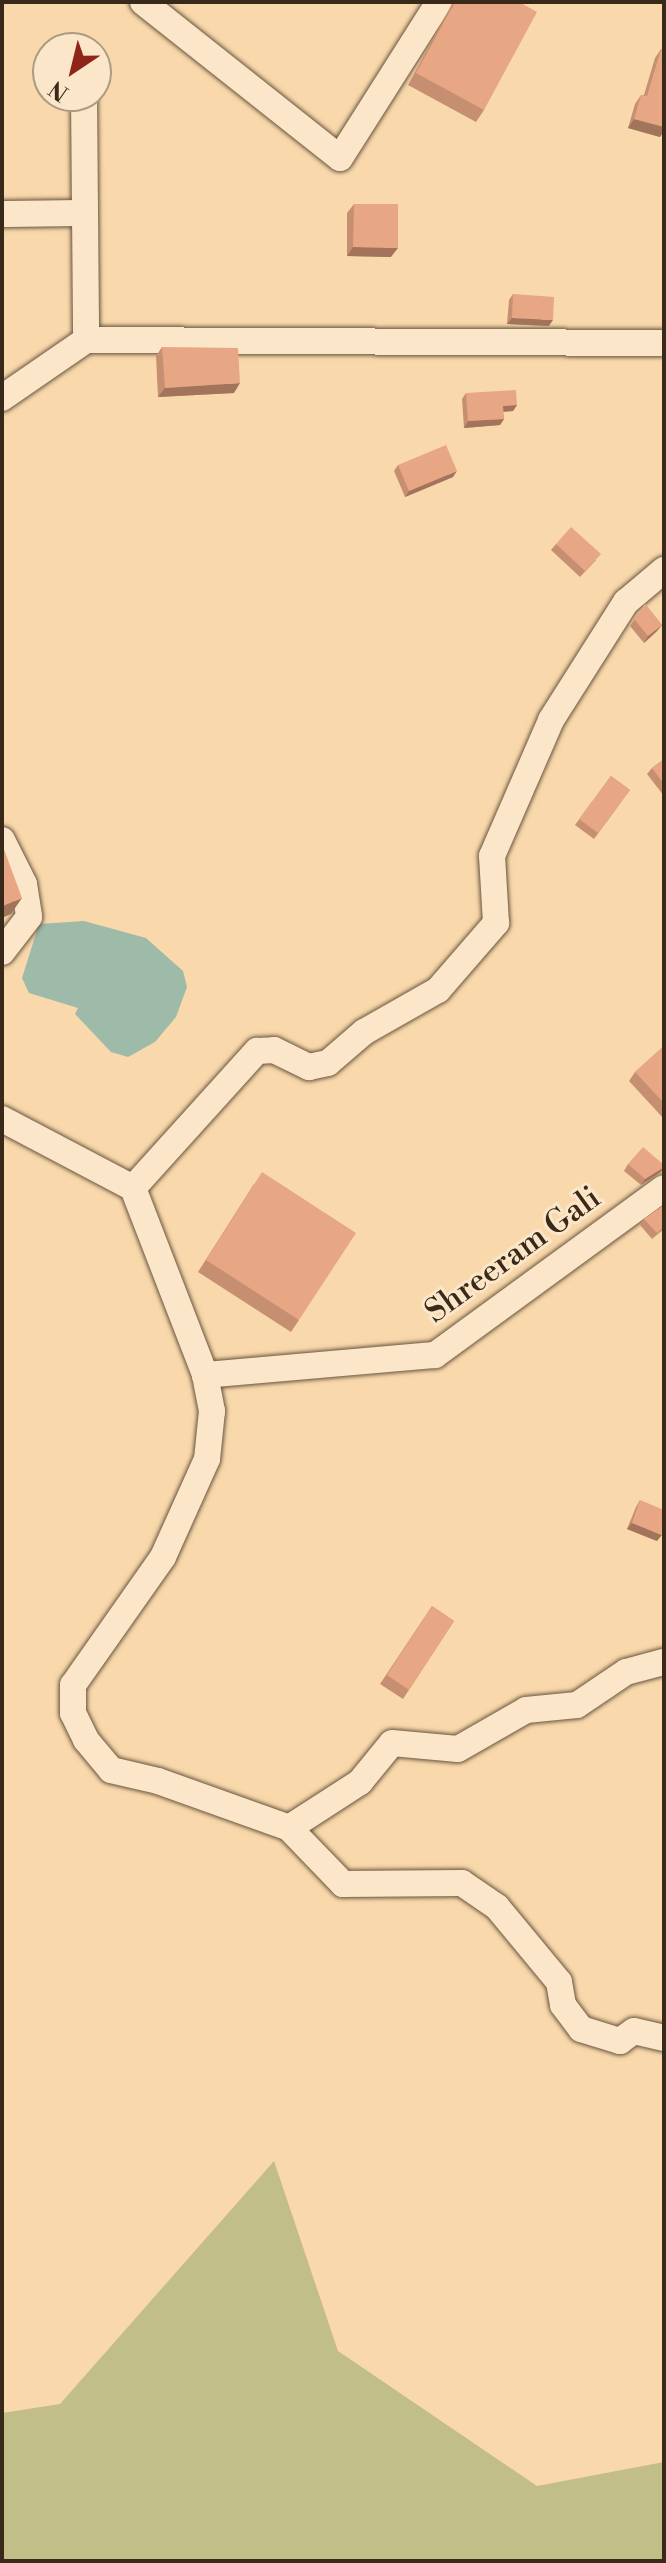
<!DOCTYPE html>
<html>
<head>
<meta charset="utf-8">
<style>
	body { margin:0 }
	#map { position:relative; width:666px; height:2563px; overflow:hidden; background:#f9d9ac; font-family:"Libre Bodoni",serif }
	div>[style] { position:absolute }
	[style*='--x'] { left:calc(var(--x)*1px); top:calc(var(--y)*1px); width:calc(var(--w)*1px); rotate:calc(var(--a)*1deg) }
	.green>* { inset:0; background:#c1be87 }
	.water>* { inset:0; background:#9ebaa9 }
	.roads { filter:drop-shadow(0 0 2px #69553e) drop-shadow(0 0 2px #69553e) }
	.minor>* { height:26px; margin:-13px; padding:0 13px; transform-origin:13px; border-radius:13px; background:#fbe6c9 }
	.wall>* { inset:0; background:#c78f72 }
	.shaded-wall>* { inset:0; background:#a2745c }
	.building>* { inset:0; background:#e7a684 }
	span { translate:-50% -50%; white-space:nowrap; text-align:center; line-height:1.15; -webkit-text-stroke:6px #fbe6c9; paint-order:stroke }
	.street-label { font-size:32px; color:#392919 }
	.frame { position:absolute; inset:0; border:4px solid #392919; pointer-events:none }
	.north { position:absolute; left:32px; top:32px; width:80px; height:80px; box-sizing:border-box; background:#fbe6c9; border:2px solid #ad9a83; border-radius:50%; rotate:215deg; font-size:22px; font-weight:700; line-height:32px; text-align:center; color:#392919 }
	.north::after { content:''; display:block; margin:auto; width:28px; height:36px; background:#8f2418; clip-path:polygon(50% 0,100% 100%,50% 72%,0 100%) }
</style>
</head>
<body>
<div id="map">
	<div class="green">
		<div style="clip-path:polygon(274px 2161px,338px 2351px,537px 2486px,664px 2462px,664px 2561px,2px 2561px,2px 2413px,60px 2404px)"></div>
	</div>
	<div class="water">
		<div style="clip-path:polygon(84px 921px,146px 938px,183px 971px,187px 987px,176px 1017px,155px 1042px,128px 1057px,111px 1052px,75px 1014px,78px 1008px,29px 993px,22px 978px,39px 924px)"></div>
	</div>
	<div class="roads">
		<div class="minor">
			<div style="--x:143;--y:2;--w:251;--a:38.4"></div>
			<div style="--x:340;--y:158;--w:185;--a:-57.6"></div>
			<div style="--x:84;--y:96;--w:244;--a:89.5"></div>
			<div style="--x:86;--y:340;--w:578;--a:0.3"></div>
			<div style="--x:2;--y:214;--w:83;--a:-0.7"></div>
			<div style="--x:2;--y:398;--w:102;--a:-34.6"></div>
			<div style="--x:2;--y:840;--w:49;--a:63.4"></div>
			<div style="--x:24;--y:884;--w:33;--a:81"></div>
			<div style="--x:29;--y:917;--w:44;--a:127.6"></div>
			<div style="--x:2;--y:1119;--w:148;--a:27.8"></div>
			<div style="--x:133;--y:1188;--w:200;--a:68.9"></div>
			<div style="--x:205;--y:1375;--w:37;--a:79"></div>
			<div style="--x:212;--y:1411;--w:48;--a:95.9"></div>
			<div style="--x:207;--y:1459;--w:107;--a:114.2"></div>
			<div style="--x:163;--y:1557;--w:156;--a:125.1"></div>
			<div style="--x:73;--y:1685;--w:28;--a:90"></div>
			<div style="--x:73;--y:1713;--w:30;--a:64"></div>
			<div style="--x:86;--y:1740;--w:39;--a:50"></div>
			<div style="--x:111;--y:1770;--w:48;--a:13.2"></div>
			<div style="--x:158;--y:1781;--w:139;--a:19.7"></div>
			<div style="--x:289;--y:1828;--w:85;--a:-32.9"></div>
			<div style="--x:360;--y:1782;--w:50;--a:-50.6"></div>
			<div style="--x:392;--y:1743;--w:66;--a:5.2"></div>
			<div style="--x:458;--y:1749;--w:78;--a:-29.8"></div>
			<div style="--x:526;--y:1710;--w:51;--a:-5.6"></div>
			<div style="--x:577;--y:1705;--w:59;--a:-34"></div>
			<div style="--x:626;--y:1672;--w:39;--a:-15"></div>
			<div style="--x:133;--y:1188;--w:185;--a:-47.9"></div>
			<div style="--x:257;--y:1051;--w:17;--a:-3"></div>
			<div style="--x:274;--y:1050;--w:39;--a:26"></div>
			<div style="--x:309;--y:1067;--w:19;--a:-12"></div>
			<div style="--x:328;--y:1063;--w:48;--a:-40.7"></div>
			<div style="--x:364;--y:1032;--w:85;--a:-29.6"></div>
			<div style="--x:438;--y:990;--w:89;--a:-49.1"></div>
			<div style="--x:496;--y:923;--w:67;--a:-93.4"></div>
			<div style="--x:492;--y:856;--w:148;--a:-66.5"></div>
			<div style="--x:551;--y:720;--w:140;--a:-57.6"></div>
			<div style="--x:626;--y:602;--w:50;--a:-40.1"></div>
			<div style="--x:205;--y:1375;--w:231;--a:-5"></div>
			<div style="--x:435;--y:1355;--w:283;--a:-36.1"></div>
			<div style="--x:289;--y:1828;--w:78;--a:46"></div>
			<div style="--x:343;--y:1884;--w:119;--a:-0.5"></div>
			<div style="--x:462;--y:1883;--w:42;--a:34.4"></div>
			<div style="--x:497;--y:1907;--w:97;--a:50.4"></div>
			<div style="--x:559;--y:1982;--w:23;--a:80"></div>
			<div style="--x:563;--y:2005;--w:30;--a:53"></div>
			<div style="--x:581;--y:2029;--w:41;--a:17.1"></div>
			<div style="--x:620;--y:2041;--w:17;--a:-36"></div>
			<div style="--x:634;--y:2031;--w:31;--a:13"></div>
		</div>
	</div>
	<div class="wall">
		<div style="clip-path:polygon(453px 2px,519px 2px,484px 110px,476px 122px,408px 85px)"></div>
		<div style="clip-path:polygon(661px 49px,664px 49px,664px 131px,660px 137px,628px 128px,635px 104px,641px 95px,644px 95px,655px 58px)"></div>
		<div style="clip-path:polygon(354px 204px,391px 257px,347px 256px,347px 213px)"></div>
		<div style="clip-path:polygon(513px 294px,549px 326px,507px 324px,509px 300px)"></div>
		<div style="clip-path:polygon(162px 347px,234px 393px,158px 397px,156px 356px)"></div>
		<div style="clip-path:polygon(466px 393px,517px 405px,513px 411px,503px 412px,504px 419px,500px 425px,464px 428px,462px 399px)"></div>
		<div style="clip-path:polygon(398px 465px,453px 477px,405px 497px,394px 471px)"></div>
		<div style="clip-path:polygon(556px 544px,596px 560px,580px 577px,551px 550px)"></div>
		<div style="clip-path:polygon(645px 604px,662px 625px,657px 631px,644px 643px,630px 626px)"></div>
		<div style="clip-path:polygon(664px 759px,664px 796px,647px 774px,652px 768px)"></div>
		<div style="clip-path:polygon(611px 776px,630px 790px,594px 839px,575px 825px)"></div>
		<div style="clip-path:polygon(664px 1046px,664px 1119px,629px 1081px,635px 1072px)"></div>
		<div style="clip-path:polygon(628px 1164px,661px 1172px,641px 1185px,624px 1171px)"></div>
		<div style="clip-path:polygon(254px 1184px,299px 1320px,291px 1332px,198px 1272px)"></div>
		<div style="clip-path:polygon(664px 1205px,664px 1229px,652px 1239px,640px 1225px,644px 1219px)"></div>
		<div style="clip-path:polygon(640px 1500px,657px 1541px,627px 1529px,636px 1507px)"></div>
		<div style="clip-path:polygon(432px 1606px,454px 1621px,403px 1699px,380px 1684px)"></div>
	</div>
	<div class="shaded-wall">
		<div style="clip-path:polygon(634px 119px,664px 127px,664px 131px,660px 137px,628px 128px)"></div>
		<div style="clip-path:polygon(353px 247px,398px 248px,391px 257px,347px 256px)"></div>
		<div style="clip-path:polygon(512px 318px,553px 320px,549px 326px,507px 324px)"></div>
		<div style="clip-path:polygon(240px 383px,234px 393px,158px 397px,165px 388px)"></div>
		<div style="clip-path:polygon(517px 405px,513px 411px,498px 412px,503px 406px)"></div>
		<div style="clip-path:polygon(504px 419px,500px 425px,464px 428px,468px 421px)"></div>
		<div style="clip-path:polygon(457px 471px,453px 477px,405px 497px,409px 491px)"></div>
		<div style="clip-path:polygon(662px 625px,657px 631px,644px 643px,648px 636px)"></div>
		<div style="clip-path:polygon(22px 898px,11px 914px,2px 918px,2px 906px)"></div>
		<div style="clip-path:polygon(664px 1167px,661px 1172px,641px 1185px,645px 1179px)"></div>
		<div style="clip-path:polygon(632px 1523px,662px 1535px,657px 1541px,627px 1529px)"></div>
	</div>
	<div class="building">
		<div style="clip-path:polygon(455px 2px,519px 2px,537px 12px,484px 110px,416px 73px)"></div>
		<div style="clip-path:polygon(661px 49px,664px 49px,664px 127px,634px 119px,641px 95px,647px 96px)"></div>
		<div style="clip-path:polygon(354px 204px,398px 204px,398px 248px,353px 247px)"></div>
		<div style="clip-path:polygon(513px 294px,554px 297px,553px 320px,512px 318px)"></div>
		<div style="clip-path:polygon(162px 347px,238px 348px,240px 383px,165px 388px)"></div>
		<div style="clip-path:polygon(516px 390px,517px 405px,503px 406px,504px 419px,468px 421px,466px 393px)"></div>
		<div style="clip-path:polygon(446px 445px,457px 471px,409px 491px,398px 465px)"></div>
		<div style="clip-path:polygon(571px 527px,601px 554px,585px 571px,556px 544px)"></div>
		<div style="clip-path:polygon(645px 604px,662px 625px,648px 636px,634px 619px)"></div>
		<div style="clip-path:polygon(664px 759px,664px 784px,652px 768px)"></div>
		<div style="clip-path:polygon(611px 776px,630px 790px,598px 833px,579px 819px)"></div>
		<div style="clip-path:polygon(2px 844px,22px 898px,2px 906px)"></div>
		<div style="clip-path:polygon(664px 1046px,664px 1103px,635px 1072px)"></div>
		<div style="clip-path:polygon(643px 1147px,664px 1165px,664px 1167px,645px 1179px,628px 1164px)"></div>
		<div style="clip-path:polygon(262px 1172px,356px 1233px,299px 1320px,206px 1260px)"></div>
		<div style="clip-path:polygon(664px 1205px,664px 1227px,657px 1233px,644px 1219px)"></div>
		<div style="clip-path:polygon(640px 1500px,664px 1510px,664px 1529px,662px 1535px,632px 1523px)"></div>
		<div style="clip-path:polygon(432px 1606px,454px 1621px,409px 1690px,387px 1675px)"></div>
	</div>
	<div class="street-label">
		<span style="left:513px;top:1255px;rotate:-36deg">Shreeram Gali</span>
	</div>
	<div class="frame"></div>
	<div class="north">N</div>
</div>
</body>
</html>
